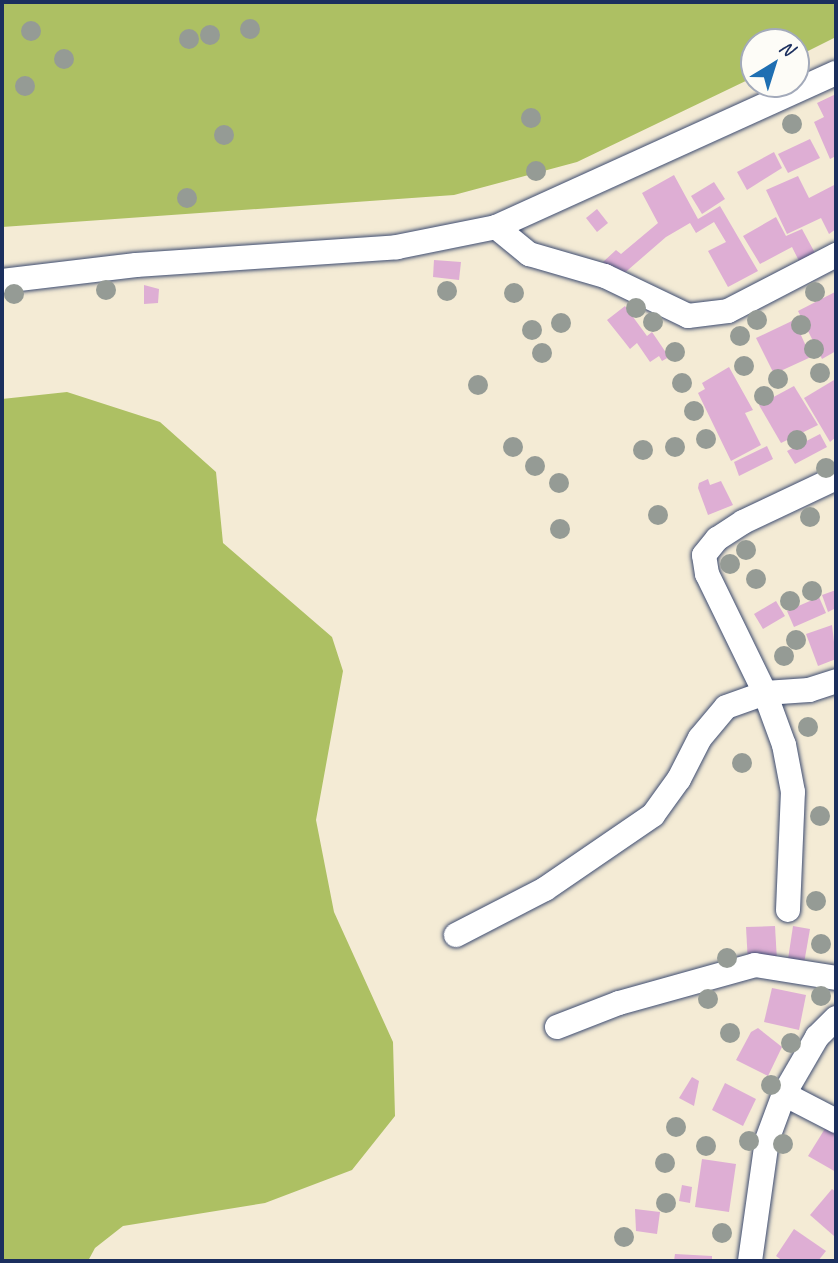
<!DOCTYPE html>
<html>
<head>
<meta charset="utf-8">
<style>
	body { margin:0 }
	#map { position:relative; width:838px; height:1263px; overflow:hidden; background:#f4ebd5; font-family:Caveat,sans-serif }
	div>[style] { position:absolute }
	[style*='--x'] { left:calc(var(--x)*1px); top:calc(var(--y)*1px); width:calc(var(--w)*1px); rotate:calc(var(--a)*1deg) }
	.green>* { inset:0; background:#adc063 }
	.building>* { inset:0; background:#deaed4 }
	.roads { filter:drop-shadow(0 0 2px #3c4b70) drop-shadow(0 0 2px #3c4b70) }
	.minor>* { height:24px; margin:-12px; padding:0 12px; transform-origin:12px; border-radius:12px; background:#fff }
	.trees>* { width:20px; height:20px; margin:-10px; border-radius:50%; background:#959b95 }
	span { translate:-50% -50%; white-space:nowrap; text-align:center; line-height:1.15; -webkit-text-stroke:6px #fdfcf7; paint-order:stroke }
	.frame { position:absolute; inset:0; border:4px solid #1b2f5e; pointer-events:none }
	.north { position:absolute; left:740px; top:28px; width:70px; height:70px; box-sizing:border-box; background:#fdfcf7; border:2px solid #a3aaba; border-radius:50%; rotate:38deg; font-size:19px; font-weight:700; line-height:28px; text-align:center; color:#1b2f5e }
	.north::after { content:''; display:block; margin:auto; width:24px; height:32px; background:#1f6fb2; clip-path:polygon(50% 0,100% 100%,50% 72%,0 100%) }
</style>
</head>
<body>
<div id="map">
	<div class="green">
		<div style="clip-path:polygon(2px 2px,836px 2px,836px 37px,796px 57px,796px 42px,754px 42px,754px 77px,577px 162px,454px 195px,2px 227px)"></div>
		<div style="clip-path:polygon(67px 392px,160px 422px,216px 472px,223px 543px,332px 637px,343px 671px,316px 820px,334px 912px,393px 1042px,395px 1116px,352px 1170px,265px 1203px,123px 1226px,95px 1248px,88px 1261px,2px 1261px,2px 399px)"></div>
	</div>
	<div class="building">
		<div style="clip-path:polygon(836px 94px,836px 156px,830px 159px,814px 122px,824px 117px,817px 103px)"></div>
		<div style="clip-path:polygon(810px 139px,820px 158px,788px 173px,778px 154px)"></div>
		<div style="clip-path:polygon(774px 152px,782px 168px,747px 190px,737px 172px)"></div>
		<div style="clip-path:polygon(674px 175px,698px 219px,720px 206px,758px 271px,728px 287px,708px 251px,726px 242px,714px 222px,696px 233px,690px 223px,666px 237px,621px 276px,603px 262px,616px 250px,621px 254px,658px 223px,642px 193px)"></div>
		<div style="clip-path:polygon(798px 176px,809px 198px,836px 184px,836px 229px,829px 234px,821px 218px,787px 234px,766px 190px)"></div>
		<div style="clip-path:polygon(714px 182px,725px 199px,702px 214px,691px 196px)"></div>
		<div style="clip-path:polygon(597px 209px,608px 223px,597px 232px,586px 218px)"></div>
		<div style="clip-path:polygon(776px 217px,786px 236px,802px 229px,815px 253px,799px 261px,792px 247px,760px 264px,743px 236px)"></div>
		<div style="clip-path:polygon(434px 260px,461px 262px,459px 280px,433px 277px)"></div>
		<div style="clip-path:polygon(144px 285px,159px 289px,158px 303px,144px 304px)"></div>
		<div style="clip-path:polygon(835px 292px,836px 351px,822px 359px,798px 311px)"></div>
		<div style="clip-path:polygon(625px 306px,647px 336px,652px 332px,669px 357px,662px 361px,659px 356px,650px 362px,637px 343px,630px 349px,623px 340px,607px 320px)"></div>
		<div style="clip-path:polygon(794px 320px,811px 357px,774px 374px,756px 338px)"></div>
		<div style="clip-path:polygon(729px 367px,753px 410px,745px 413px,761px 445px,731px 461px,698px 393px,705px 389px,702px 383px)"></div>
		<div style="clip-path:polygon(834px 380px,836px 437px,830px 442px,804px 398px)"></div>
		<div style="clip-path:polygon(794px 386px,818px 425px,781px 443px,759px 405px)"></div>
		<div style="clip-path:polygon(820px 434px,827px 447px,795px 464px,787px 451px)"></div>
		<div style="clip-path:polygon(767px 446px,773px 459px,739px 476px,734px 462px)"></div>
		<div style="clip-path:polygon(708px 479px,710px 485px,721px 481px,733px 505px,708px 515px,698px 488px,699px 483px)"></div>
		<div style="clip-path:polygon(836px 590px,836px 608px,828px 612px,822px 595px)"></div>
		<div style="clip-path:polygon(819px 597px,826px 613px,794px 627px,787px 611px)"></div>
		<div style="clip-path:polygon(776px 601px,785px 616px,763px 629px,754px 614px)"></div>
		<div style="clip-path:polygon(832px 625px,836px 659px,818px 666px,806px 634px)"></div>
		<div style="clip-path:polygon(775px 926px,777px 961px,748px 963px,746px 927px)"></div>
		<div style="clip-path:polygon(793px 926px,810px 929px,803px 969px,787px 966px)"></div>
		<div style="clip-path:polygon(772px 988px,806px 995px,799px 1030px,764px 1022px)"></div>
		<div style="clip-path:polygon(758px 1028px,782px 1047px,768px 1076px,736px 1060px,751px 1032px)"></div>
		<div style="clip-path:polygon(692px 1077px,699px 1081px,694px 1106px,679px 1098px)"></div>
		<div style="clip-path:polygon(725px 1083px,756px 1099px,743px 1126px,712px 1110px)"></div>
		<div style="clip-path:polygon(826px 1127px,836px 1134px,836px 1172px,808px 1156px)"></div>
		<div style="clip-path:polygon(702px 1159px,736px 1164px,729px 1212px,695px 1207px)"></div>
		<div style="clip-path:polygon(682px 1185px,692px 1187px,690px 1203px,679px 1201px)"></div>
		<div style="clip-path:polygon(832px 1189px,836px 1192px,834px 1236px,810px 1215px)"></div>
		<div style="clip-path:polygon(635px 1209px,660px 1212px,657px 1234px,636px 1231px)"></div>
		<div style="clip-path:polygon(794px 1229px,826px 1251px,818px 1261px,783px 1261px,776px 1256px)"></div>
		<div style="clip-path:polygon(675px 1254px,712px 1256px,712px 1261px,674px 1261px)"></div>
	</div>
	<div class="roads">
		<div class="minor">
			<div style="--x:496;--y:227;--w:43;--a:39.3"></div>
			<div style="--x:529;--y:254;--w:79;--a:16.1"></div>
			<div style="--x:605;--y:276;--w:92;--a:25.7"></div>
			<div style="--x:688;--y:316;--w:40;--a:-7.1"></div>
			<div style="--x:728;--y:311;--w:122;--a:-27.4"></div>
			<div style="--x:2;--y:281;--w:135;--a:-6.8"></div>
			<div style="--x:136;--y:265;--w:262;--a:-3.9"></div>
			<div style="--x:397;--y:247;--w:101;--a:-11.4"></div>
			<div style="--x:496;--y:227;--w:373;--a:-24.4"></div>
			<div style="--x:788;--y:910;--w:118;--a:-87.6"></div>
			<div style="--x:793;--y:792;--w:48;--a:-100.8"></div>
			<div style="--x:784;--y:745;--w:55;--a:-110.1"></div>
			<div style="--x:765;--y:693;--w:132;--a:-116"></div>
			<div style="--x:707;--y:574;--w:19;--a:-99"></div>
			<div style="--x:704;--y:555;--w:21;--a:-51"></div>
			<div style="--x:717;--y:539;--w:31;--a:-33"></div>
			<div style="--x:743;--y:522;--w:103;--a:-25.3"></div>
			<div style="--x:456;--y:935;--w:100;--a:-27.3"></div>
			<div style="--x:545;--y:889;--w:131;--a:-34.4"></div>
			<div style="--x:653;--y:815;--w:44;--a:-54.2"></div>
			<div style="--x:679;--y:779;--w:46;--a:-62.9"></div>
			<div style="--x:700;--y:738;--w:40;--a:-50"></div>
			<div style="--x:726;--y:707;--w:41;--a:-19.7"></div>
			<div style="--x:765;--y:693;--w:44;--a:-3.9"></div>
			<div style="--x:809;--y:690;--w:28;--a:-18"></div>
			<div style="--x:557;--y:1027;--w:66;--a:-21.2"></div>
			<div style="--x:619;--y:1003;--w:141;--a:-15.6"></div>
			<div style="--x:755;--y:965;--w:82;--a:9.1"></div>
			<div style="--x:784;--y:1094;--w:59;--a:27.4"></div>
			<div style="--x:750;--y:1261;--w:122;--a:-82"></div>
			<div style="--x:767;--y:1140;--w:49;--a:-69.7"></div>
			<div style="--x:784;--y:1094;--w:66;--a:-59.9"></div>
			<div style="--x:817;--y:1037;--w:27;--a:-45"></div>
		</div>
	</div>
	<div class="trees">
		<div style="left:250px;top:29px"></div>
		<div style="left:31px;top:31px"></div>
		<div style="left:210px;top:35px"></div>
		<div style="left:189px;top:39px"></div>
		<div style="left:64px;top:59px"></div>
		<div style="left:25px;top:86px"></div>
		<div style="left:531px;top:118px"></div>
		<div style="left:792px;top:124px"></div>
		<div style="left:224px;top:135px"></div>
		<div style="left:536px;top:171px"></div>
		<div style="left:187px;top:198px"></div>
		<div style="left:106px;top:290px"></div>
		<div style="left:447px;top:291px"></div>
		<div style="left:815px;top:292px"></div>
		<div style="left:514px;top:293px"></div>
		<div style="left:14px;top:294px"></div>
		<div style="left:636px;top:308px"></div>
		<div style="left:757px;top:320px"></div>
		<div style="left:653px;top:322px"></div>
		<div style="left:561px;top:323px"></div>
		<div style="left:801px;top:325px"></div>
		<div style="left:532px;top:330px"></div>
		<div style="left:740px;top:336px"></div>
		<div style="left:814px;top:349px"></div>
		<div style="left:675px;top:352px"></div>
		<div style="left:542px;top:353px"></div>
		<div style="left:744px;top:366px"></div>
		<div style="left:820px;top:373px"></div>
		<div style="left:778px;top:379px"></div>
		<div style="left:682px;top:383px"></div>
		<div style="left:478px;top:385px"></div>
		<div style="left:764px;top:396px"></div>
		<div style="left:694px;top:411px"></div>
		<div style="left:706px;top:439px"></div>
		<div style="left:797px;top:440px"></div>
		<div style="left:513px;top:447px"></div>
		<div style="left:675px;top:447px"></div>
		<div style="left:643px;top:450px"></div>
		<div style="left:535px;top:466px"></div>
		<div style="left:826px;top:468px"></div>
		<div style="left:559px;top:483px"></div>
		<div style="left:658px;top:515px"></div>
		<div style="left:810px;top:517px"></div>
		<div style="left:560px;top:529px"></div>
		<div style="left:746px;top:550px"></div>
		<div style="left:730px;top:564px"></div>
		<div style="left:756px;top:579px"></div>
		<div style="left:812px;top:591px"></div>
		<div style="left:790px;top:601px"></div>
		<div style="left:796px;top:640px"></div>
		<div style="left:784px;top:656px"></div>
		<div style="left:808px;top:727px"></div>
		<div style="left:742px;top:763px"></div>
		<div style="left:820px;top:816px"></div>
		<div style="left:816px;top:901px"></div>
		<div style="left:821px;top:944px"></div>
		<div style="left:727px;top:958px"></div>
		<div style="left:821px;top:996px"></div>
		<div style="left:708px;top:999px"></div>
		<div style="left:730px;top:1033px"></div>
		<div style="left:791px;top:1043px"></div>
		<div style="left:771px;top:1085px"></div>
		<div style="left:676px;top:1127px"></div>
		<div style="left:749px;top:1141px"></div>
		<div style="left:783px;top:1144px"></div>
		<div style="left:706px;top:1146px"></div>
		<div style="left:665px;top:1163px"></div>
		<div style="left:666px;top:1203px"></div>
		<div style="left:722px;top:1233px"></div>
		<div style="left:624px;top:1237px"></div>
	</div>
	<div class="frame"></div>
	<div class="north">N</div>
</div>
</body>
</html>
